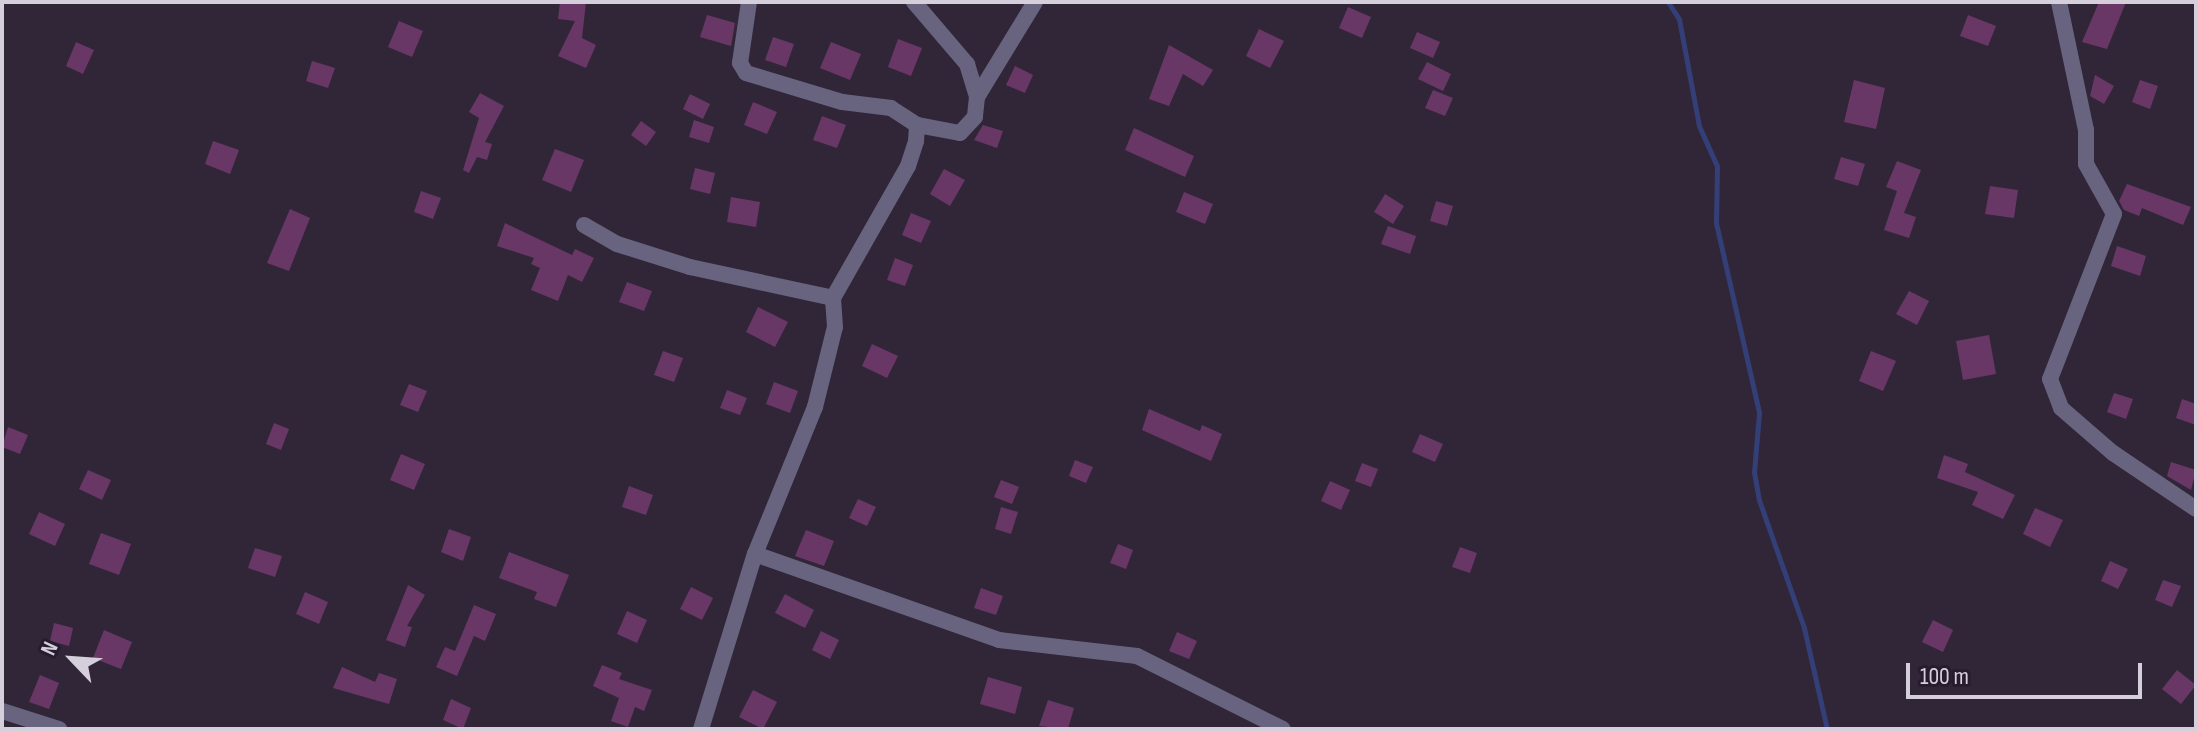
<!DOCTYPE html>
<html>
<head>
<meta charset="utf-8">
<style>
	body { margin:0 }
	#map { position:relative; width:2198px; height:731px; overflow:hidden; background:#302638; font-family:"Sofia Sans Condensed",sans-serif }
	div>[style] { position:absolute }
	[style*='--x'] { left:calc(var(--x)*1px); top:calc(var(--y)*1px); width:calc(var(--w)*1px); rotate:calc(var(--a)*1deg) }
	.stream>* { height:5px; margin:-2.5px; padding:0 2.5px; transform-origin:2.5px; border-radius:2.5px; background:#343f78 }
	.building>* { inset:0; background:#693766 }
	.street>* { height:16px; margin:-8px; padding:0 8px; transform-origin:8px; border-radius:8px; background:#686480 }
	span { translate:-50% -50%; white-space:nowrap; text-align:center; line-height:1.15; -webkit-text-stroke:6px #271c2e; paint-order:stroke }
	.frame { position:absolute; inset:0; border:4px solid #d5cfdb; pointer-events:none }
	.north { position:absolute; left:32px; top:619px; width:80px; height:80px; -webkit-text-stroke:6px #271c2e; paint-order:stroke; rotate:295deg; font-size:22px; font-weight:700; line-height:32px; text-align:center; color:#d5cfdb }
	.north::after { content:''; display:block; margin:auto; width:28px; height:36px; background:#d5cfdb; clip-path:polygon(50% 0,100% 100%,50% 72%,0 100%) }
	.scale { position:absolute; left:1906px; top:663px; width:236px; height:36px; box-sizing:border-box; border:4px solid #d5cfdb; border-top:0; padding-left:10px; font-size:24px; line-height:28px; white-space:nowrap; color:#d5cfdb; -webkit-text-stroke:6px #271c2e; paint-order:stroke }
</style>
</head>
<body>
<div id="map">
	<div class="stream">
		<div style="--x:1668;--y:2;--w:20;--a:57"></div>
		<div style="--x:1679;--y:19;--w:109;--a:79.4"></div>
		<div style="--x:1699;--y:126;--w:44;--a:65.8"></div>
		<div style="--x:1717;--y:166;--w:57;--a:91"></div>
		<div style="--x:1716;--y:223;--w:195;--a:77.2"></div>
		<div style="--x:1759;--y:413;--w:59;--a:94.8"></div>
		<div style="--x:1754;--y:472;--w:28;--a:80"></div>
		<div style="--x:1759;--y:500;--w:136;--a:70.6"></div>
		<div style="--x:1804;--y:628;--w:104;--a:77.2"></div>
	</div>
	<div class="building">
		<div style="clip-path:polygon(560px 2px,586px 2px,582px 38px,596px 45px,586px 68px,558px 56px,575px 21px,558px 19px)"></div>
		<div style="clip-path:polygon(2099px 2px,2126px 2px,2107px 49px,2082px 42px)"></div>
		<div style="clip-path:polygon(1348px 7px,1371px 17px,1362px 38px,1339px 28px)"></div>
		<div style="clip-path:polygon(707px 15px,735px 23px,731px 46px,700px 37px)"></div>
		<div style="clip-path:polygon(1968px 15px,1996px 26px,1988px 46px,1960px 36px)"></div>
		<div style="clip-path:polygon(399px 21px,423px 31px,412px 57px,388px 47px)"></div>
		<div style="clip-path:polygon(1259px 29px,1284px 41px,1270px 68px,1246px 56px)"></div>
		<div style="clip-path:polygon(1417px 32px,1440px 42px,1433px 58px,1410px 48px)"></div>
		<div style="clip-path:polygon(773px 37px,794px 44px,786px 67px,765px 60px)"></div>
		<div style="clip-path:polygon(898px 39px,922px 48px,911px 76px,888px 67px)"></div>
		<div style="clip-path:polygon(76px 42px,94px 50px,83px 74px,66px 66px)"></div>
		<div style="clip-path:polygon(831px 42px,861px 54px,850px 80px,820px 68px)"></div>
		<div style="clip-path:polygon(1169px 45px,1213px 70px,1203px 86px,1183px 74px,1169px 106px,1149px 99px)"></div>
		<div style="clip-path:polygon(312px 61px,335px 68px,328px 88px,306px 81px)"></div>
		<div style="clip-path:polygon(1427px 62px,1451px 74px,1443px 91px,1418px 79px)"></div>
		<div style="clip-path:polygon(1015px 66px,1033px 75px,1025px 93px,1006px 85px)"></div>
		<div style="clip-path:polygon(2095px 75px,2114px 86px,2104px 104px,2090px 96px)"></div>
		<div style="clip-path:polygon(1854px 80px,1885px 88px,1876px 129px,1844px 122px)"></div>
		<div style="clip-path:polygon(2140px 80px,2158px 86px,2150px 109px,2132px 102px)"></div>
		<div style="clip-path:polygon(1433px 90px,1453px 98px,1445px 116px,1425px 108px)"></div>
		<div style="clip-path:polygon(480px 93px,504px 106px,485px 142px,492px 144px,487px 160px,477px 157px,469px 173px,463px 170px,479px 118px,469px 112px)"></div>
		<div style="clip-path:polygon(690px 94px,710px 104px,703px 119px,683px 109px)"></div>
		<div style="clip-path:polygon(753px 102px,777px 112px,767px 134px,744px 125px)"></div>
		<div style="clip-path:polygon(822px 116px,846px 125px,837px 148px,813px 140px)"></div>
		<div style="clip-path:polygon(694px 120px,714px 127px,709px 143px,689px 137px)"></div>
		<div style="clip-path:polygon(641px 121px,656px 132px,646px 146px,631px 135px)"></div>
		<div style="clip-path:polygon(983px 125px,1003px 131px,997px 148px,974px 140px)"></div>
		<div style="clip-path:polygon(1134px 128px,1194px 156px,1185px 177px,1125px 150px)"></div>
		<div style="clip-path:polygon(213px 141px,239px 150px,230px 174px,205px 164px)"></div>
		<div style="clip-path:polygon(555px 149px,584px 160px,571px 192px,542px 180px)"></div>
		<div style="clip-path:polygon(1841px 157px,1865px 164px,1858px 186px,1834px 179px)"></div>
		<div style="clip-path:polygon(1897px 161px,1921px 170px,1904px 213px,1916px 217px,1909px 238px,1884px 230px,1897px 191px,1886px 187px)"></div>
		<div style="clip-path:polygon(695px 168px,715px 173px,710px 194px,690px 189px)"></div>
		<div style="clip-path:polygon(944px 169px,965px 180px,950px 206px,930px 194px)"></div>
		<div style="clip-path:polygon(2127px 184px,2191px 207px,2183px 225px,2142px 208px,2139px 216px,2124px 210px,2119px 201px)"></div>
		<div style="clip-path:polygon(1990px 186px,2018px 190px,2014px 218px,1985px 214px)"></div>
		<div style="clip-path:polygon(421px 191px,441px 198px,433px 219px,414px 212px)"></div>
		<div style="clip-path:polygon(1184px 192px,1213px 204px,1205px 224px,1176px 212px)"></div>
		<div style="clip-path:polygon(1385px 194px,1404px 206px,1393px 224px,1374px 212px)"></div>
		<div style="clip-path:polygon(731px 197px,760px 202px,756px 227px,727px 222px)"></div>
		<div style="clip-path:polygon(1436px 201px,1453px 206px,1447px 226px,1430px 221px)"></div>
		<div style="clip-path:polygon(290px 209px,310px 218px,289px 271px,267px 263px)"></div>
		<div style="clip-path:polygon(911px 213px,931px 221px,921px 243px,902px 235px)"></div>
		<div style="clip-path:polygon(505px 223px,572px 255px,575px 249px,594px 258px,582px 282px,568px 275px,558px 301px,531px 290px,540px 268px,531px 264px,534px 258px,497px 246px)"></div>
		<div style="clip-path:polygon(1388px 226px,1416px 236px,1410px 254px,1381px 244px)"></div>
		<div style="clip-path:polygon(2117px 246px,2146px 256px,2140px 276px,2111px 266px)"></div>
		<div style="clip-path:polygon(895px 258px,913px 265px,905px 286px,887px 280px)"></div>
		<div style="clip-path:polygon(627px 282px,652px 291px,644px 311px,619px 302px)"></div>
		<div style="clip-path:polygon(1909px 291px,1929px 301px,1917px 325px,1896px 314px)"></div>
		<div style="clip-path:polygon(758px 307px,788px 322px,775px 347px,746px 332px)"></div>
		<div style="clip-path:polygon(1989px 335px,1996px 374px,1963px 380px,1956px 341px)"></div>
		<div style="clip-path:polygon(872px 344px,898px 356px,887px 378px,862px 366px)"></div>
		<div style="clip-path:polygon(663px 351px,683px 358px,674px 382px,654px 375px)"></div>
		<div style="clip-path:polygon(1871px 351px,1896px 361px,1883px 391px,1859px 381px)"></div>
		<div style="clip-path:polygon(774px 382px,798px 391px,790px 413px,766px 404px)"></div>
		<div style="clip-path:polygon(409px 384px,427px 391px,418px 412px,400px 405px)"></div>
		<div style="clip-path:polygon(727px 390px,747px 398px,740px 415px,720px 408px)"></div>
		<div style="clip-path:polygon(2114px 393px,2133px 399px,2126px 419px,2107px 412px)"></div>
		<div style="clip-path:polygon(2182px 399px,2196px 404px,2196px 425px,2176px 418px)"></div>
		<div style="clip-path:polygon(1149px 409px,1200px 431px,1202px 425px,1222px 434px,1211px 461px,1142px 430px)"></div>
		<div style="clip-path:polygon(274px 423px,289px 429px,281px 450px,266px 444px)"></div>
		<div style="clip-path:polygon(8px 427px,28px 435px,20px 454px,2px 447px)"></div>
		<div style="clip-path:polygon(1420px 434px,1443px 444px,1435px 462px,1412px 452px)"></div>
		<div style="clip-path:polygon(401px 454px,425px 464px,414px 490px,390px 480px)"></div>
		<div style="clip-path:polygon(1944px 455px,1968px 464px,1965px 472px,2015px 495px,2003px 519px,1972px 505px,1978px 492px,1937px 478px)"></div>
		<div style="clip-path:polygon(1075px 460px,1093px 467px,1086px 483px,1069px 476px)"></div>
		<div style="clip-path:polygon(2171px 462px,2196px 470px,2191px 490px,2167px 476px)"></div>
		<div style="clip-path:polygon(1362px 463px,1378px 469px,1371px 487px,1355px 481px)"></div>
		<div style="clip-path:polygon(88px 470px,111px 480px,102px 500px,79px 489px)"></div>
		<div style="clip-path:polygon(1001px 480px,1019px 487px,1012px 504px,994px 497px)"></div>
		<div style="clip-path:polygon(1330px 481px,1350px 490px,1341px 510px,1321px 501px)"></div>
		<div style="clip-path:polygon(629px 486px,653px 495px,646px 515px,622px 507px)"></div>
		<div style="clip-path:polygon(858px 499px,876px 507px,867px 526px,849px 518px)"></div>
		<div style="clip-path:polygon(1001px 507px,1018px 512px,1011px 534px,995px 529px)"></div>
		<div style="clip-path:polygon(2035px 508px,2063px 520px,2050px 547px,2023px 534px)"></div>
		<div style="clip-path:polygon(39px 512px,65px 524px,55px 546px,29px 534px)"></div>
		<div style="clip-path:polygon(449px 529px,471px 537px,463px 561px,441px 552px)"></div>
		<div style="clip-path:polygon(806px 530px,834px 541px,824px 566px,795px 556px)"></div>
		<div style="clip-path:polygon(101px 533px,131px 544px,119px 575px,89px 564px)"></div>
		<div style="clip-path:polygon(1118px 544px,1133px 550px,1126px 569px,1110px 563px)"></div>
		<div style="clip-path:polygon(1460px 547px,1477px 553px,1470px 573px,1452px 567px)"></div>
		<div style="clip-path:polygon(255px 548px,282px 556px,275px 577px,248px 568px)"></div>
		<div style="clip-path:polygon(509px 552px,569px 575px,556px 607px,534px 599px,537px 592px,499px 578px)"></div>
		<div style="clip-path:polygon(2110px 561px,2128px 569px,2118px 589px,2101px 581px)"></div>
		<div style="clip-path:polygon(2163px 580px,2181px 586px,2172px 607px,2155px 600px)"></div>
		<div style="clip-path:polygon(408px 585px,425px 595px,407px 626px,412px 627px,405px 647px,386px 640px)"></div>
		<div style="clip-path:polygon(691px 587px,713px 598px,702px 620px,680px 609px)"></div>
		<div style="clip-path:polygon(981px 588px,1003px 596px,996px 615px,974px 608px)"></div>
		<div style="clip-path:polygon(305px 592px,328px 602px,319px 624px,296px 614px)"></div>
		<div style="clip-path:polygon(785px 594px,814px 610px,805px 628px,775px 613px)"></div>
		<div style="clip-path:polygon(474px 605px,496px 614px,485px 641px,474px 636px,457px 676px,436px 667px,445px 647px,455px 651px)"></div>
		<div style="clip-path:polygon(627px 611px,647px 620px,637px 643px,617px 634px)"></div>
		<div style="clip-path:polygon(1933px 620px,1953px 630px,1943px 652px,1922px 642px)"></div>
		<div style="clip-path:polygon(54px 623px,73px 628px,69px 646px,50px 641px)"></div>
		<div style="clip-path:polygon(104px 630px,132px 642px,121px 669px,93px 658px)"></div>
		<div style="clip-path:polygon(821px 631px,839px 640px,830px 659px,812px 650px)"></div>
		<div style="clip-path:polygon(1177px 632px,1197px 641px,1189px 659px,1169px 651px)"></div>
		<div style="clip-path:polygon(602px 665px,622px 673px,619px 679px,652px 690px,644px 711px,635px 707px,628px 727px,611px 721px,619px 698px,593px 686px)"></div>
		<div style="clip-path:polygon(342px 667px,375px 682px,379px 673px,397px 679px,389px 704px,333px 688px)"></div>
		<div style="clip-path:polygon(2177px 670px,2196px 685px,2181px 704px,2162px 689px)"></div>
		<div style="clip-path:polygon(40px 675px,59px 683px,49px 709px,29px 702px)"></div>
		<div style="clip-path:polygon(988px 677px,1022px 687px,1015px 714px,980px 704px)"></div>
		<div style="clip-path:polygon(753px 690px,777px 702px,763px 729px,739px 717px)"></div>
		<div style="clip-path:polygon(451px 699px,471px 708px,463px 729px,443px 720px)"></div>
		<div style="clip-path:polygon(1048px 700px,1074px 708px,1068px 729px,1039px 726px)"></div>
	</div>
	<div class="street">
		<div style="--x:914;--y:2;--w:82;--a:49.5"></div>
		<div style="--x:967;--y:64;--w:34;--a:73"></div>
		<div style="--x:977;--y:97;--w:20;--a:96"></div>
		<div style="--x:975;--y:117;--w:22;--a:133"></div>
		<div style="--x:960;--y:133;--w:44;--a:-169.5"></div>
		<div style="--x:2059;--y:2;--w:131;--a:78.1"></div>
		<div style="--x:2086;--y:130;--w:34;--a:90"></div>
		<div style="--x:2086;--y:164;--w:57;--a:60.8"></div>
		<div style="--x:2114;--y:214;--w:177;--a:111.2"></div>
		<div style="--x:2050;--y:379;--w:31;--a:69"></div>
		<div style="--x:2061;--y:408;--w:69;--a:40.9"></div>
		<div style="--x:2113;--y:453;--w:100;--a:34"></div>
		<div style="--x:977;--y:97;--w:111;--a:-58.6"></div>
		<div style="--x:584;--y:225;--w:38;--a:30"></div>
		<div style="--x:617;--y:244;--w:77;--a:17.5"></div>
		<div style="--x:690;--y:267;--w:146;--a:12.2"></div>
		<div style="--x:755;--y:554;--w:259;--a:19.4"></div>
		<div style="--x:999;--y:640;--w:139;--a:6.6"></div>
		<div style="--x:1137;--y:656;--w:163;--a:26.6"></div>
		<div style="--x:2;--y:711;--w:60;--a:17.5"></div>
		<div style="--x:701;--y:729;--w:183;--a:-72.9"></div>
		<div style="--x:755;--y:554;--w:159;--a:-67.8"></div>
		<div style="--x:815;--y:407;--w:82;--a:-76"></div>
		<div style="--x:835;--y:327;--w:29;--a:-94"></div>
		<div style="--x:833;--y:298;--w:152;--a:-60.4"></div>
		<div style="--x:908;--y:166;--w:26;--a:-72"></div>
		<div style="--x:916;--y:141;--w:16;--a:-86"></div>
		<div style="--x:917;--y:125;--w:31;--a:-147"></div>
		<div style="--x:891;--y:108;--w:49;--a:-173"></div>
		<div style="--x:842;--y:102;--w:100;--a:-163.2"></div>
		<div style="--x:746;--y:73;--w:12;--a:-121"></div>
		<div style="--x:740;--y:63;--w:62;--a:-81.6"></div>
	</div>
	<div class="frame"></div>
	<div class="north">N</div>
	<div class="scale">100 m</div>
</div>
</body>
</html>
